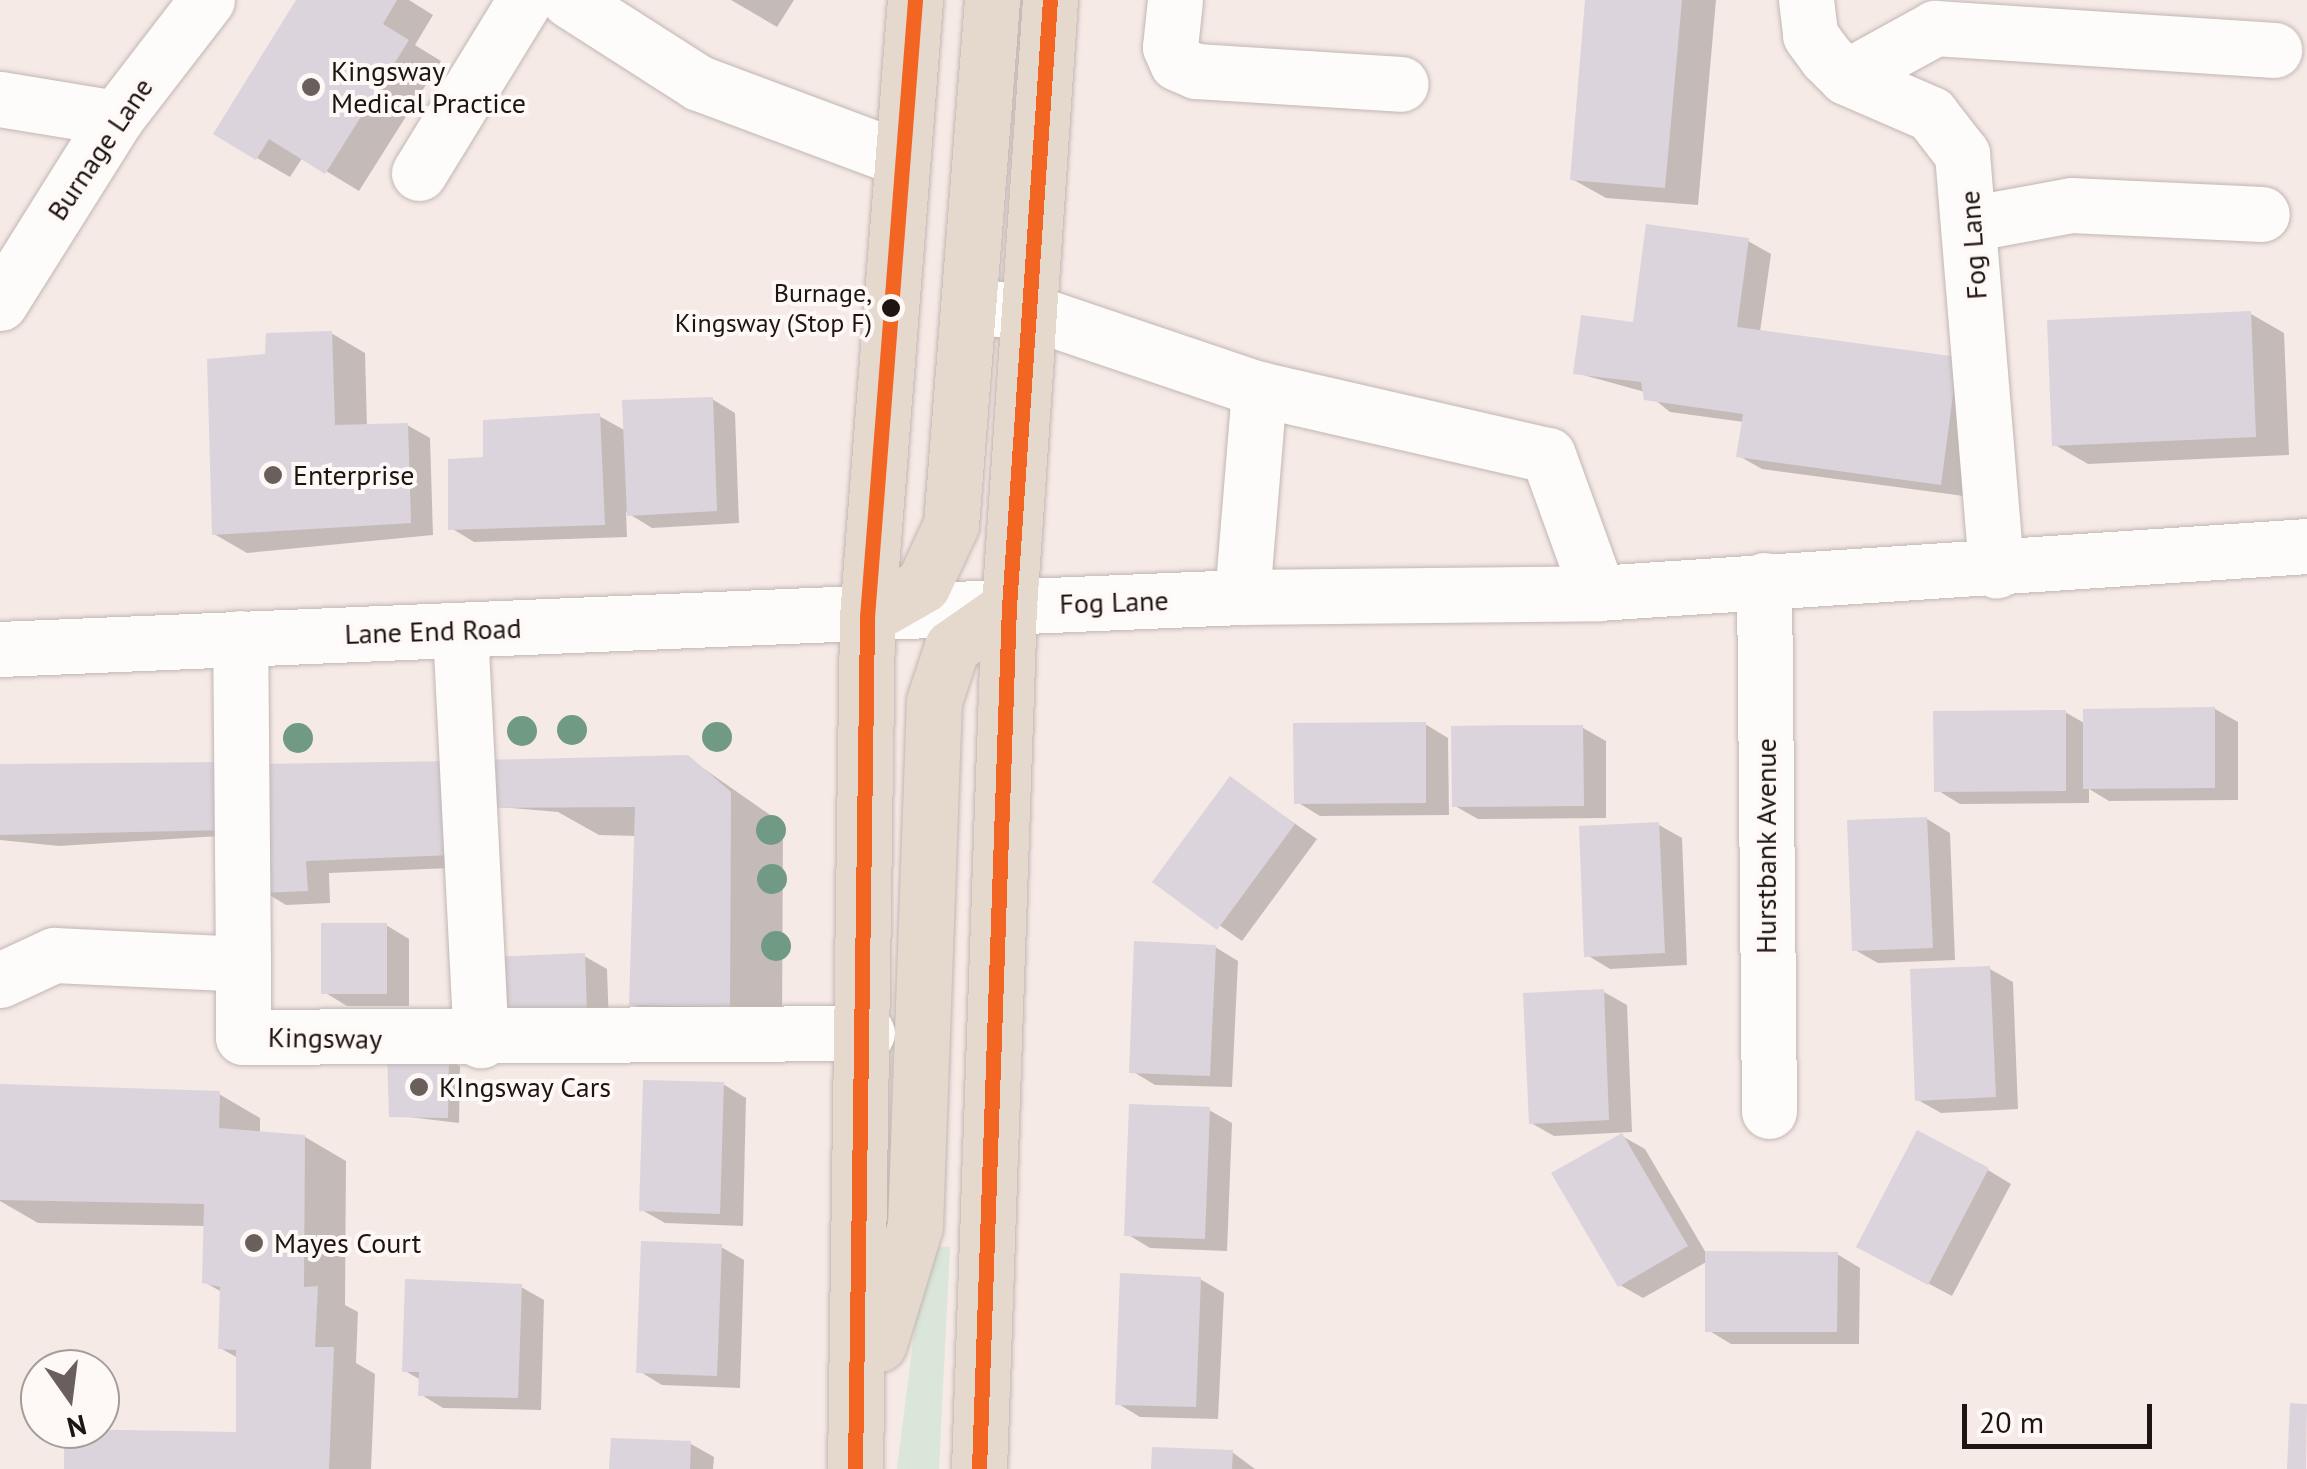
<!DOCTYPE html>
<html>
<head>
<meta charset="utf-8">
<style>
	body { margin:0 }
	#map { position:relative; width:2307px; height:1469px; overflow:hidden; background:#f6eae6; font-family:"PT Sans",sans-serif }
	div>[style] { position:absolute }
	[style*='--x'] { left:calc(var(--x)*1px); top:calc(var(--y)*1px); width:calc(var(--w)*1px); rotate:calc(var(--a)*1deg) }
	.green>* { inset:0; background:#dae6d9 }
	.shadow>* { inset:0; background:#0003 }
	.building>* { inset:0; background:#dbd4dc }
	.roads { filter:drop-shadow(0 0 2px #c1b6b3) drop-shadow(0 0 2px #c1b6b3) }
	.minor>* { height:55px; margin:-27.5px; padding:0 27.5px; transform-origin:27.5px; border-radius:27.5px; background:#fefcfb }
	.highway>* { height:55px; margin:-27.5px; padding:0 27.5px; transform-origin:27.5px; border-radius:27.5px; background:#e5d9ce }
	.bus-1>* { height:15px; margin:-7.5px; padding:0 7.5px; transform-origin:7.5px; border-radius:7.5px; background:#f26522 }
	.trees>* { width:30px; height:30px; margin:-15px; border-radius:50%; background:#709a84 }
	.dots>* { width:28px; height:28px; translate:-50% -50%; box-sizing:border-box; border:5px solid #fef8f6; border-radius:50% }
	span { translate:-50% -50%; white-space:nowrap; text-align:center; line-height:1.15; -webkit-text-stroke:8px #fef8f6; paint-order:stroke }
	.bus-label { font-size:26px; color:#1e1411 }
	.right { translate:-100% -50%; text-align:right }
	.poi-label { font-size:28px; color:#1e1411 }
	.left { translate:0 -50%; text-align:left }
	.street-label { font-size:28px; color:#1e1411 }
	.north { position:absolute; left:20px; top:1349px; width:100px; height:100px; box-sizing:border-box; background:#fef8f6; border:2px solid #a49d9a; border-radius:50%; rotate:166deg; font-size:28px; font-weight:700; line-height:40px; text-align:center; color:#1e1411 }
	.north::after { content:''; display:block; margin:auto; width:35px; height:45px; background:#6a5f5c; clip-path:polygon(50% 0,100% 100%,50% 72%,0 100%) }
	.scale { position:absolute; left:1962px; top:1404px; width:190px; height:45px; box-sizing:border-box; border:5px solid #1e1411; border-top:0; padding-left:12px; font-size:30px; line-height:35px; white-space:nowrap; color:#1e1411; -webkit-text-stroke:8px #fef8f6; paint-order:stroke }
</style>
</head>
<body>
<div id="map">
	<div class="green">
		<div style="clip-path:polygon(925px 1246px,950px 1247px,939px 1469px,897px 1469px)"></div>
	</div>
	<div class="shadow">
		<div style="clip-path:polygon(299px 0,409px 0,433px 15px,415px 45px,441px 61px,359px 191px,303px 157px,290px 177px,257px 158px)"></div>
		<div style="clip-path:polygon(731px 0,794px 0,777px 27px)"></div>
		<div style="clip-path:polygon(1588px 0,1716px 0,1698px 205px,1606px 198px,1572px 179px)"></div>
		<div style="clip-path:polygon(1748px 241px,1771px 254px,1760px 332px,1980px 373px,1964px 496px,1762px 469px,1739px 456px,1744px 422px,1670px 412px,1645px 392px,1576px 373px)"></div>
		<div style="clip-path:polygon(2251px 314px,2284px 333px,2289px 455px,2088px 464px,2055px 445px)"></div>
		<div style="clip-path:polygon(331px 333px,365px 353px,367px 427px,407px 425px,430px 438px,433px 535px,247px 553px,214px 534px,268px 356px)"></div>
		<div style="clip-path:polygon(712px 399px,735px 413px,739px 523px,652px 528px,626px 512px,627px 537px,474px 542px,451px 528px,486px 460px,599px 416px,626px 431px)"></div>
		<div style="clip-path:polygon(2215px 709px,2238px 722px,2238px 800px,2109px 801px,2089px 789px,2089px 803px,1960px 804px,1937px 790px,2065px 712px,2086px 724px)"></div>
		<div style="clip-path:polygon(1425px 724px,1448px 738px,1449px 815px,1320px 816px,1297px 802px)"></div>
		<div style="clip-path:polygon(1583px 728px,1606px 741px,1606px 818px,1478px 819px,1455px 806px)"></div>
		<div style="clip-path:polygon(687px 757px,783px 824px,782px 1035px,684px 1033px,631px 1003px,637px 836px,599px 835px,558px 812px,486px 806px)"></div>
		<div style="clip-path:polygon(0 767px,236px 835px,59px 846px,0 840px)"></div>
		<div style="clip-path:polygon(261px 767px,475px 867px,329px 873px,330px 903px,286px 905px,263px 891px)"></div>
		<div style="clip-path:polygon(1231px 779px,1317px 839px,1242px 941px,1156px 881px)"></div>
		<div style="clip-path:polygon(1927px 819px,1950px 833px,1955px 960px,1878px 963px,1855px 950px)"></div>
		<div style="clip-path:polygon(1659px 825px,1682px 838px,1687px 965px,1610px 969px,1587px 955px)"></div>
		<div style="clip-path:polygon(386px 925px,409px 939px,409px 1006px,347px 1006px,324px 992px)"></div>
		<div style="clip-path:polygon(1215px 947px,1238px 961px,1232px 1087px,1155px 1085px,1132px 1071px)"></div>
		<div style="clip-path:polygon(584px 956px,607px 969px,609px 1026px,519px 1030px)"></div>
		<div style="clip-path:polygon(1990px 969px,2013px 982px,2018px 1109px,1941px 1113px,1918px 1100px)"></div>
		<div style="clip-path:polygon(1604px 992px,1627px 1005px,1632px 1132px,1554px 1136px,1531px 1123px)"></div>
		<div style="clip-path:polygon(448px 1060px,460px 1066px,459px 1123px,392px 1115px)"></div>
		<div style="clip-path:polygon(723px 1084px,746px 1098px,743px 1226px,665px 1223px,642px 1210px)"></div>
		<div style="clip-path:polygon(0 1087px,219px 1094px,260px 1118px,260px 1133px,305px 1137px,346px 1161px,345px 1305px,358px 1312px,356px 1363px,375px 1374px,371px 1469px,67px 1469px,238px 1435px,238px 1358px,220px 1348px,222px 1292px,204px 1282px,206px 1226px,38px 1223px,0 1201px)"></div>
		<div style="clip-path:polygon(1209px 1110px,1232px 1123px,1227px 1251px,1150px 1248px,1127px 1234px)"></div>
		<div style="clip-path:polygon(1622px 1136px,1645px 1149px,1706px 1253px,1837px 1254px,1860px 1268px,1859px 1344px,1731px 1344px,1708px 1330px,1708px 1261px,1643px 1298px,1620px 1285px)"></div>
		<div style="clip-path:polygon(1988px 1170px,2011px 1184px,1952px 1296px,1882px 1259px)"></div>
		<div style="clip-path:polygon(721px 1247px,744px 1260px,740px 1388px,662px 1385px,639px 1371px)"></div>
		<div style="clip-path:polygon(1200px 1279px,1224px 1293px,1218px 1419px,1140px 1417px,1117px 1403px)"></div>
		<div style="clip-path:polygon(521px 1287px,544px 1300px,541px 1410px,443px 1408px,420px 1394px,421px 1380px,405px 1371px)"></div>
		<div style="clip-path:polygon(691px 1444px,714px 1457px,713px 1469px,612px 1469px)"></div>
		<div style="clip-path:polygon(1232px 1452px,1255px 1469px,1154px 1469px)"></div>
	</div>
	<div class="building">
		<div style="clip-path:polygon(296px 0,397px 0,383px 24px,409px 40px,325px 174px,269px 139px,256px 160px,213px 134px)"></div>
		<div style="clip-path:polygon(1585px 0,1682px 0,1665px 188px,1570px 180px)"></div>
		<div style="clip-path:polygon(1646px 224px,1749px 238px,1737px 327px,1958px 357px,1941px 485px,1736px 457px,1743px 414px,1644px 400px,1641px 382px,1573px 374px,1581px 315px,1633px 322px)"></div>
		<div style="clip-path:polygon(2251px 311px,2256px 437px,2052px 446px,2047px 320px)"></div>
		<div style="clip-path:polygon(332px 331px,335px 425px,408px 423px,411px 523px,212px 535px,207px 359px,265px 354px,266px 333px)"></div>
		<div style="clip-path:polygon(713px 397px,717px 511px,627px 516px,622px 400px)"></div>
		<div style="clip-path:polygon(600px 413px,605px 525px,448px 530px,448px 459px,483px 457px,483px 420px)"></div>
		<div style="clip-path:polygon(2215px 707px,2215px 788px,2083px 789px,2083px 709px)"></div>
		<div style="clip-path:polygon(2066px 710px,2066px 791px,1934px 792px,1933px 711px)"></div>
		<div style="clip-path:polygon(1426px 722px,1426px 803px,1294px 804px,1293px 723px)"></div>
		<div style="clip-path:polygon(1517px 725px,1583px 725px,1584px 806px,1452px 807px,1451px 726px)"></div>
		<div style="clip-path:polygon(688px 755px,731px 792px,730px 1007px,629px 1005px,635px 807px,484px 808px,483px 760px)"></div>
		<div style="clip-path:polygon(452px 761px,452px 855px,306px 861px,308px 891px,260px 893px,258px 764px)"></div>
		<div style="clip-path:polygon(225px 762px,226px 830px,0 835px,0 764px)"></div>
		<div style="clip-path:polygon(1230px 776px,1295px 824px,1217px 930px,1152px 882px)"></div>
		<div style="clip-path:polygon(1927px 817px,1933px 948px,1852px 951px,1847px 820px)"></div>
		<div style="clip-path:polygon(1659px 822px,1665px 953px,1584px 957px,1579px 826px)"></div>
		<div style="clip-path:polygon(321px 923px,387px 923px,387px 994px,321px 994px)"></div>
		<div style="clip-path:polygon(1134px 941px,1216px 945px,1210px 1076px,1129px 1073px)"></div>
		<div style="clip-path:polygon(585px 953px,587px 1014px,493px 1018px,491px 957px)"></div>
		<div style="clip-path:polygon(1990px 966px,1996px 1097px,1915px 1101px,1910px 969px)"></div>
		<div style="clip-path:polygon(1604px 989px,1609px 1120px,1529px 1124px,1523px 993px)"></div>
		<div style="clip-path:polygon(387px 1054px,449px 1057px,448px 1118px,389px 1117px)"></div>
		<div style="clip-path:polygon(643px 1080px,724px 1082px,720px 1214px,639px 1211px)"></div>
		<div style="clip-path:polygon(0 1084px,220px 1091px,219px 1128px,305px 1135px,304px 1287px,318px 1286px,315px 1347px,334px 1347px,329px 1469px,64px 1469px,64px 1429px,236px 1432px,236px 1350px,218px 1349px,220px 1287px,202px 1283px,204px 1204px,0 1200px)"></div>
		<div style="clip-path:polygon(1129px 1104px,1210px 1107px,1205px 1239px,1124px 1236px)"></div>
		<div style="clip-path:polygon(1917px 1130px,1989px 1168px,1928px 1285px,1856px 1247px)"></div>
		<div style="clip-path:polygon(1622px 1133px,1688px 1246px,1618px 1287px,1551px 1173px)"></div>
		<div style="clip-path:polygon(641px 1241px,722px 1244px,717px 1376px,636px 1373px)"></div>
		<div style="clip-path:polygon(1705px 1251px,1838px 1252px,1837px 1332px,1705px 1332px)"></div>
		<div style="clip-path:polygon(1120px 1273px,1201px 1277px,1196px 1407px,1115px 1405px)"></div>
		<div style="clip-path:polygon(405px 1279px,522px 1284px,518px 1398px,418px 1396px,419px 1372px,402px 1372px)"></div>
		<div style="clip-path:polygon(2290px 1403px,2307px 1404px,2306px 1469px,2287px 1469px)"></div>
		<div style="clip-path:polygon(611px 1438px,691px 1441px,690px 1469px,609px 1469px)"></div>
		<div style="clip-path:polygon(1152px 1447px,1233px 1450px,1232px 1469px,1151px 1469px)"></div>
	</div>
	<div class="roads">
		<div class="minor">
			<div style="--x:569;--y:0;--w:154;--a:32.6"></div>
			<div style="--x:699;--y:83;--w:211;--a:20.5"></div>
			<div style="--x:1175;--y:0;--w:47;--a:96.1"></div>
			<div style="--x:1170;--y:47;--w:17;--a:66"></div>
			<div style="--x:1177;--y:63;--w:21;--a:23"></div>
			<div style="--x:1196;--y:71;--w:205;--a:3.6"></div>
			<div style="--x:1806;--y:0;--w:35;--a:83"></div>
			<div style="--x:1810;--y:35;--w:27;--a:54"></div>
			<div style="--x:1826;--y:57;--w:28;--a:45"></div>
			<div style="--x:1846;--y:77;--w:93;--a:23.5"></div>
			<div style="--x:1931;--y:114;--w:51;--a:52.2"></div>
			<div style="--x:1962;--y:154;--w:418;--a:85.3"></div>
			<div style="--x:1846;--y:77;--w:102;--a:-28.8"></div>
			<div style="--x:1935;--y:28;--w:340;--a:3.7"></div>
			<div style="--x:0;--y:99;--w:118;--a:9.3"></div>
			<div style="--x:419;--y:173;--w:203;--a:-58.5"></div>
			<div style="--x:1974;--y:223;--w:99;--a:-10.5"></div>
			<div style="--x:2071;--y:205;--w:191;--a:2.7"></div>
			<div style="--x:0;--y:303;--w:218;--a:-57.9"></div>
			<div style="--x:116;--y:118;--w:149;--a:-52.4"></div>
			<div style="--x:970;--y:307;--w:58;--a:3.9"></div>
			<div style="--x:1028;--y:311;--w:244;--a:18.7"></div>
			<div style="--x:1259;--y:389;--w:296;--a:12.9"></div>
			<div style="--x:1548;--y:455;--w:147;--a:70.1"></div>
			<div style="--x:1764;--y:580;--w:531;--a:89.46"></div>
			<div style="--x:1242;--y:597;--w:209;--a:-85.3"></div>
			<div style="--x:460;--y:630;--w:411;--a:87.1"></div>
			<div style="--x:0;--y:649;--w:1243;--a:-2.4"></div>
			<div style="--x:1242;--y:597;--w:356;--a:-0.6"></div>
			<div style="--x:1598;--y:593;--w:711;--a:-3.79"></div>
			<div style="--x:243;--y:964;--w:73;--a:90"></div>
			<div style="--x:243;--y:1037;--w:624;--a:-0.37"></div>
			<div style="--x:0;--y:980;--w:60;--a:-24.8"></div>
			<div style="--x:54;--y:955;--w:189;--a:2.7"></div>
			<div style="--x:243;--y:964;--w:326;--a:-90.5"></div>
		</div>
		<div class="highway">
			<div style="--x:867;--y:617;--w:64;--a:-29.7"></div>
			<div style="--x:923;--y:585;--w:66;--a:-65"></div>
			<div style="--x:951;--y:525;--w:527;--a:-85.53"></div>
			<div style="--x:879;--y:1344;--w:123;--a:-73"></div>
			<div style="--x:915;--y:1226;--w:525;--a:-87.93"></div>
			<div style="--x:934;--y:701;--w:57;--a:-71.6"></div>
			<div style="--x:952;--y:647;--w:70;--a:-35.1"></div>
			<div style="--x:855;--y:1469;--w:852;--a:-89.19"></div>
			<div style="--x:867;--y:617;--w:619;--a:-85.55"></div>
			<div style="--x:979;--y:1469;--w:863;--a:-88.01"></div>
			<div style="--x:1009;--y:607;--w:608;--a:-86.14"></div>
		</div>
	</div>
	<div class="bus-1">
		<div style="--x:855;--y:1469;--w:852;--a:-89.19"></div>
		<div style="--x:867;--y:617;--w:619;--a:-85.55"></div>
		<div style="--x:979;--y:1469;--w:863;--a:-88.01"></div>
		<div style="--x:1009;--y:607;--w:608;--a:-86.14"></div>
	</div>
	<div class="trees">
		<div style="left:572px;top:730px"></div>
		<div style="left:522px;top:731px"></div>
		<div style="left:717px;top:737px"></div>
		<div style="left:298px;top:738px"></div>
		<div style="left:771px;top:830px"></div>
		<div style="left:772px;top:879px"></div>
		<div style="left:776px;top:946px"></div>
	</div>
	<div class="dots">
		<div style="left:311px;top:87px;background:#6a5f5c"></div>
		<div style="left:891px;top:308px;background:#1e1411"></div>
		<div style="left:273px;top:475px;background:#6a5f5c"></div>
		<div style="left:419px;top:1087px;background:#6a5f5c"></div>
		<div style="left:254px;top:1243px;background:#6a5f5c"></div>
	</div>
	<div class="bus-label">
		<span class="right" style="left:872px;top:308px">Burnage,<br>Kingsway (Stop F)</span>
	</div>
	<div class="poi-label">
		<span class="left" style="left:331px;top:87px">Kingsway<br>Medical Practice</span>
		<span class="left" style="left:293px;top:475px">Enterprise</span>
		<span class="left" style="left:439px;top:1087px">KIngsway Cars</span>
		<span class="left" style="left:274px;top:1243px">Mayes Court</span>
	</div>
	<div class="street-label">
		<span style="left:100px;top:149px;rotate:-56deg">Burnage Lane</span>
		<span style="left:1973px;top:245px;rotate:-94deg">Fog Lane</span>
		<span style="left:1114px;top:602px;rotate:-2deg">Fog Lane</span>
		<span style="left:433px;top:631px;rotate:-2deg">Lane End Road</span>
		<span style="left:1766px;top:846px;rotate:-90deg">Hurstbank Avenue</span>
		<span style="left:325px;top:1038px;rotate:1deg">Kingsway</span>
	</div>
	<div class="north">N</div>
	<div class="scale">20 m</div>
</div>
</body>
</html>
